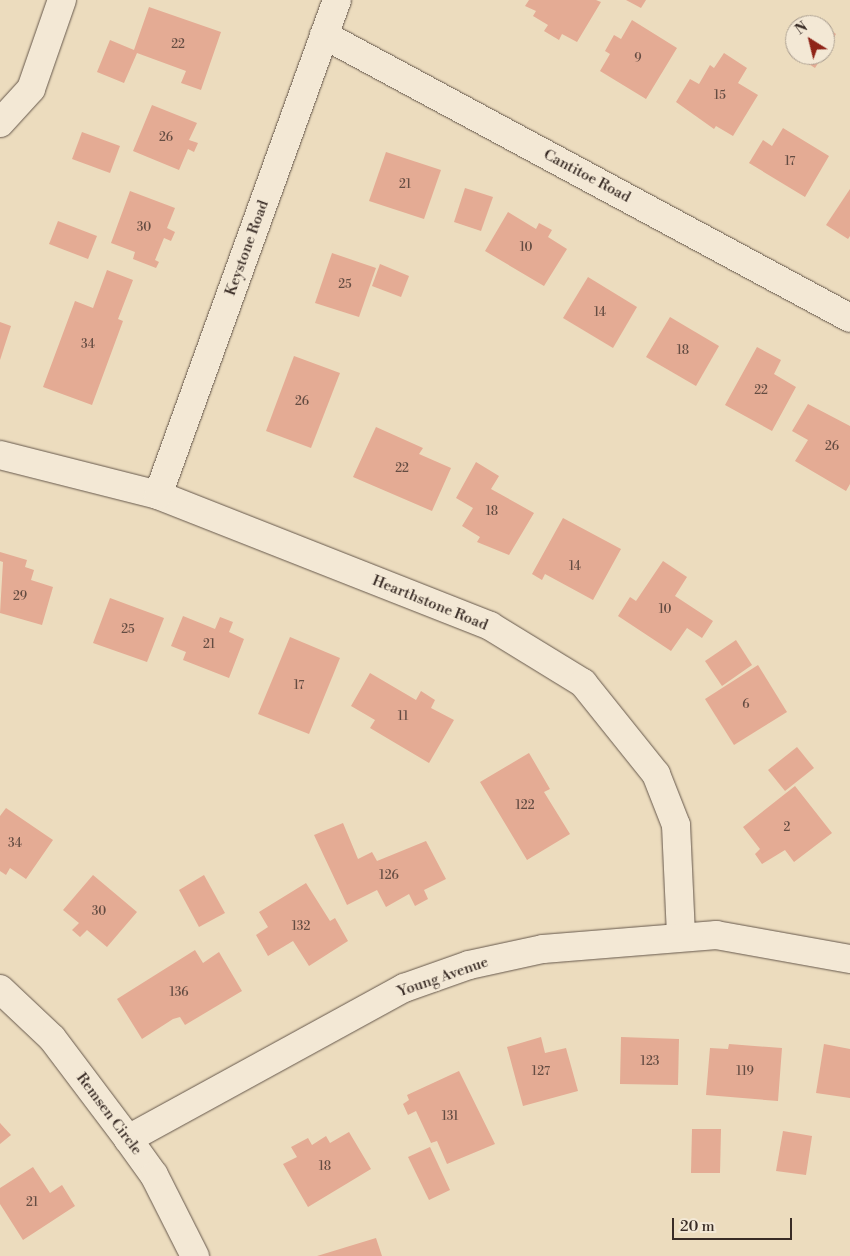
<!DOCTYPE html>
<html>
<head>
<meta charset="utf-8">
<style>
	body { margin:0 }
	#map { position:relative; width:850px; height:1256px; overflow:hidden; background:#ecdcbe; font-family:"Libre Bodoni",serif }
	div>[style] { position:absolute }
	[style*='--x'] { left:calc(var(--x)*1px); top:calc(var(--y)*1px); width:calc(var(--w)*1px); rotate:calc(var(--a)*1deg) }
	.building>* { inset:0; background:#e4ab94 }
	.roads { filter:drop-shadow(0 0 1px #66584c) drop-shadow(0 0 1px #66584c) }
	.street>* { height:28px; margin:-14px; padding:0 14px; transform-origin:14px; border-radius:14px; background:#f3e8d5 }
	span { translate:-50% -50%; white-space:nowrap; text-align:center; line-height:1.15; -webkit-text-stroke:4px #f3e8d5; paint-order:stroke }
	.number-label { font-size:12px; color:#644c42 }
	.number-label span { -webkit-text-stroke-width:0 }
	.street-label { font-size:15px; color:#392c26 }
	.north { position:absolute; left:785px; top:15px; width:50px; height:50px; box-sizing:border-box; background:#f3e8d5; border:1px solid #a99d8f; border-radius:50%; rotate:324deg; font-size:14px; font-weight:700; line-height:20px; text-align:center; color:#392c26 }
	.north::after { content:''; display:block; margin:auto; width:18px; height:22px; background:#8f2418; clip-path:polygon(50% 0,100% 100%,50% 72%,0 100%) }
	.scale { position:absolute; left:672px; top:1218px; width:120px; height:22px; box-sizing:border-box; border:2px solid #392c26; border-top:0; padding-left:6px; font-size:15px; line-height:18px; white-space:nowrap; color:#392c26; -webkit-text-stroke:4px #f3e8d5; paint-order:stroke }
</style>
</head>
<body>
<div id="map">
	<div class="building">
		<div style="clip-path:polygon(529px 0,596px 0,601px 2px,577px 42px,562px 34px,559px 40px,544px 31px,548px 25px,533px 16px,536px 11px,525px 6px)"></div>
		<div style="clip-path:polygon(626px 0,646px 0,641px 8px)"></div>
		<div style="clip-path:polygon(149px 7px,221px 32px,201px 90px,181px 83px,186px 71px,137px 53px,124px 83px,97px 72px,110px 40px,134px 50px)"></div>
		<div style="clip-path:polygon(632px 20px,677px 48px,646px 99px,600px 71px,610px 54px,605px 51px,614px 35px,621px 39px)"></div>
		<div style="clip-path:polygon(825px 27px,836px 34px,825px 51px)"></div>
		<div style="clip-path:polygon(724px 53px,747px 68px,738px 83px,758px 95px,733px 136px,716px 126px,714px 129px,676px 102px,690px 79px,699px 84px,710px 65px,714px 68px)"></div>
		<div style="clip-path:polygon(795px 55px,823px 55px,815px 68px)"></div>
		<div style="clip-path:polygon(152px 105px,197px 123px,189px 140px,198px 143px,194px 152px,188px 149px,179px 170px,133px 151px)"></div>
		<div style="clip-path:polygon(783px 128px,829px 156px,805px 197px,749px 163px,763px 140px,772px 146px)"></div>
		<div style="clip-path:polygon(82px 132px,120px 146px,110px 173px,72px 159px)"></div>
		<div style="clip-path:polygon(386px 152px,441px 170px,424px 219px,369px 201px)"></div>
		<div style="clip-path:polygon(465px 188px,493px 197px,481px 231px,454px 222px)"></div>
		<div style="clip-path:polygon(850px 189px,850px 236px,848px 239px,826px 225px)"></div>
		<div style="clip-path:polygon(130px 191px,175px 208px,167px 228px,175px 232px,171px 241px,164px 238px,155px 260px,159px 262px,156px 268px,133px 259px,135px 252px,111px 243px)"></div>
		<div style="clip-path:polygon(508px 212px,536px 229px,539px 223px,552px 230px,548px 237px,567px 249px,544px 286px,485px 251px)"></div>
		<div style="clip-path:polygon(58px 221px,97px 236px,88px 259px,49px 244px)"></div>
		<div style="clip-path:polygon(332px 253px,376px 268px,359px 317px,315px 303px)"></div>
		<div style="clip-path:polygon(380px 264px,409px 276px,401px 297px,372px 286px)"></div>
		<div style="clip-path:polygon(107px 270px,133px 280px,118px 319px,123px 321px,92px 405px,43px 387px,75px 301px,93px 308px)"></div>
		<div style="clip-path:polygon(588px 277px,637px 307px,613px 348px,563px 318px)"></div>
		<div style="clip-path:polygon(670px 317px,719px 346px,696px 386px,646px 357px)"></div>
		<div style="clip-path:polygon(0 322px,11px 326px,0 360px)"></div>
		<div style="clip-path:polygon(757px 347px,781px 360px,774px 374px,796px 387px,772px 431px,725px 405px)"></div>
		<div style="clip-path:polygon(294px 356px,340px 373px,311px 448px,266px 431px)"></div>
		<div style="clip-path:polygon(808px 404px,850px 426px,850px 484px,846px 491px,795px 461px,808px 440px,792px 431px)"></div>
		<div style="clip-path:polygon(376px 427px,423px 448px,419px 454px,451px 468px,432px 511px,353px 477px)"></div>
		<div style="clip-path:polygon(476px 462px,499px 476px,491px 489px,534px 513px,509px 555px,477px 542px,480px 537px,462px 526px,473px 508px,456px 498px)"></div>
		<div style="clip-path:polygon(563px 518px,621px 549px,593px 600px,545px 574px,542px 580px,532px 574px)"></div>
		<div style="clip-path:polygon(0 552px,27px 560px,25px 567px,34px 570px,31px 580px,53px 587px,42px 625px,0 613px,3px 562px,0 561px)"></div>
		<div style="clip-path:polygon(663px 561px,687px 577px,675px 596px,713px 621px,702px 638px,687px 628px,671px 651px,618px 616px,630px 597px,636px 601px)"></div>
		<div style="clip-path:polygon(110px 598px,164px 618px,147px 662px,93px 643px)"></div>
		<div style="clip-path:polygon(183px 616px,215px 629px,220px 617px,233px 622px,229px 632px,244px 639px,229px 678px,183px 660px,186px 652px,171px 646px)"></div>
		<div style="clip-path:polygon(290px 637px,340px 658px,309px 734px,258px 714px)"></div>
		<div style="clip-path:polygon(736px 640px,752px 665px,722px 686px,705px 661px)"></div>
		<div style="clip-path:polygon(758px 665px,787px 712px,734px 745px,705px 699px)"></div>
		<div style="clip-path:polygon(370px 673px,416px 700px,421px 691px,435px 700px,431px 708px,454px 720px,429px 763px,370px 728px,375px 720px,351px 706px)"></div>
		<div style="clip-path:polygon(797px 747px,814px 768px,785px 791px,768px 770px)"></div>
		<div style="clip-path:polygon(529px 753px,550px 789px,544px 792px,570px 834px,527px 860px,480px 782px)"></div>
		<div style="clip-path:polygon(795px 786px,832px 833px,794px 862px,785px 850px,762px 864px,755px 854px,760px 849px,743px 827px)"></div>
		<div style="clip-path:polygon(6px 808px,53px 840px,26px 879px,10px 868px,6px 875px,0 871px,0 816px)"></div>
		<div style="clip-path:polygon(343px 823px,358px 859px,372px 852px,377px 861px,426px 841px,446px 879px,424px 890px,428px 899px,415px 906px,409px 894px,386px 907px,377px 890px,347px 905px,314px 835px)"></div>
		<div style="clip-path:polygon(93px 875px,137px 912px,107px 947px,87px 930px,80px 937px,72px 930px,79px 923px,63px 910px)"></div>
		<div style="clip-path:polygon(204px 875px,225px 913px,199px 927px,179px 890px)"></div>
		<div style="clip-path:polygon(306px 883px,330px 921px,335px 918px,348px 941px,309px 966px,293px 941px,268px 956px,256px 935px,268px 927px,259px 912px)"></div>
		<div style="clip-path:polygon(195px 950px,203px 963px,219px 952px,242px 991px,185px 1025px,180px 1017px,173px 1019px,142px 1039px,117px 999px)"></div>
		<div style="clip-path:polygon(541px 1037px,545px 1053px,566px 1048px,578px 1091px,523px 1106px,507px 1047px)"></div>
		<div style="clip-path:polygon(621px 1037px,679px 1039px,678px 1085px,620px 1084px)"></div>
		<div style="clip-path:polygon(729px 1044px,782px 1048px,778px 1101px,706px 1095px,710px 1048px,728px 1049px)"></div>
		<div style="clip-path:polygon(824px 1044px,850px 1049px,850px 1098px,816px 1093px)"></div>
		<div style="clip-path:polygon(459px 1071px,495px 1144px,447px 1164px,437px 1141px,431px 1143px,416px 1111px,408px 1115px,403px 1104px,409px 1100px,407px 1095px)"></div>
		<div style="clip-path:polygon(0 1123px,11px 1135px,0 1144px)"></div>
		<div style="clip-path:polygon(692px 1129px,721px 1129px,720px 1173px,691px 1173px)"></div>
		<div style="clip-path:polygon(783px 1131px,812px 1136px,806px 1175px,776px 1171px)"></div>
		<div style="clip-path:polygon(349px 1132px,371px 1169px,308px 1207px,283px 1164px,297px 1157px,291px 1147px,308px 1138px,312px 1145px,326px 1136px,330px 1143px)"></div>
		<div style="clip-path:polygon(430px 1147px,450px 1190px,429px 1200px,408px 1157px)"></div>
		<div style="clip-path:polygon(33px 1167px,50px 1193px,62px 1185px,75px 1206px,23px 1240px,0 1204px,0 1188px)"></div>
		<div style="clip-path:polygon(376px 1238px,382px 1256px,317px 1256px)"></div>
	</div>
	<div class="roads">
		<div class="street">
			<div style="--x:324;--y:35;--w:597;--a:28.28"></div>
			<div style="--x:0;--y:123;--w:46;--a:-47.6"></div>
			<div style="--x:31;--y:89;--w:94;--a:-70.8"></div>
			<div style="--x:0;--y:455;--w:163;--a:14.2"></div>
			<div style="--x:158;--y:495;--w:357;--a:21.5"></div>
			<div style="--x:490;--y:626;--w:109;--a:31.5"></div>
			<div style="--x:583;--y:683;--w:117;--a:51.3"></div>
			<div style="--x:656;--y:774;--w:55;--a:68.6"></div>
			<div style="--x:676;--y:825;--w:111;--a:87.4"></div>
			<div style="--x:158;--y:495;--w:526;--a:-70.12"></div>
			<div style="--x:0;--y:989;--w:71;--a:43.3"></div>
			<div style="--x:52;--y:1038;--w:126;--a:53"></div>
			<div style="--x:128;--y:1139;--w:44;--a:54.2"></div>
			<div style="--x:154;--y:1175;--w:91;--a:63.2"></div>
			<div style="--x:128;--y:1139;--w:315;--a:-28.7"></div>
			<div style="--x:404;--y:988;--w:69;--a:-19.5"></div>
			<div style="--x:469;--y:965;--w:76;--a:-12.2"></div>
			<div style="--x:543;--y:949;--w:174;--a:-4.6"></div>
			<div style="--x:716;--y:935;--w:136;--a:10.2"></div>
		</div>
	</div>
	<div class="number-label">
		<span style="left:178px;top:45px">22</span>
		<span style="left:638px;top:59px">9</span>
		<span style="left:720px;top:96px">15</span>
		<span style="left:166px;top:138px">26</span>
		<span style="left:790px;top:162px">17</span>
		<span style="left:405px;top:185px">21</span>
		<span style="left:144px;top:228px">30</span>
		<span style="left:526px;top:248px">10</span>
		<span style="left:345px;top:285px">25</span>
		<span style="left:600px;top:313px">14</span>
		<span style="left:88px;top:345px">34</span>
		<span style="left:683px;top:351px">18</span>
		<span style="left:761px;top:391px">22</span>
		<span style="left:302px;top:402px">26</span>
		<span style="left:832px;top:447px">26</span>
		<span style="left:402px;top:469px">22</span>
		<span style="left:492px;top:512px">18</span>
		<span style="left:575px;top:567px">14</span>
		<span style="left:20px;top:597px">29</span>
		<span style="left:665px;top:610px">10</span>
		<span style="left:128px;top:630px">25</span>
		<span style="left:209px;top:645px">21</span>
		<span style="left:299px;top:686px">17</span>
		<span style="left:746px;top:705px">6</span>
		<span style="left:403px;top:717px">11</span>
		<span style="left:525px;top:806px">122</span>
		<span style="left:787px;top:828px">2</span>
		<span style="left:15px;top:844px">34</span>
		<span style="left:389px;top:876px">126</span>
		<span style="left:99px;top:912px">30</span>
		<span style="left:301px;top:927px">132</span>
		<span style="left:179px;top:993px">136</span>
		<span style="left:650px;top:1062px">123</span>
		<span style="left:541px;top:1072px">127</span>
		<span style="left:745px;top:1072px">119</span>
		<span style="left:450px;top:1117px">131</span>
		<span style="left:325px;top:1167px">18</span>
		<span style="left:32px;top:1203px">21</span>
	</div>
	<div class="street-label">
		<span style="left:587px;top:176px;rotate:28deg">Cantitoe Road</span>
		<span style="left:247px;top:248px;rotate:-70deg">Keystone Road</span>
		<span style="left:430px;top:603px;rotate:22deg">Hearthstone Road</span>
		<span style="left:443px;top:977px;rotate:-19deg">Young Avenue</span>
		<span style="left:109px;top:1114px;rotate:53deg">Remsen Circle</span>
	</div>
	<div class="north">N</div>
	<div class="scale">20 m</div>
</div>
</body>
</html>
